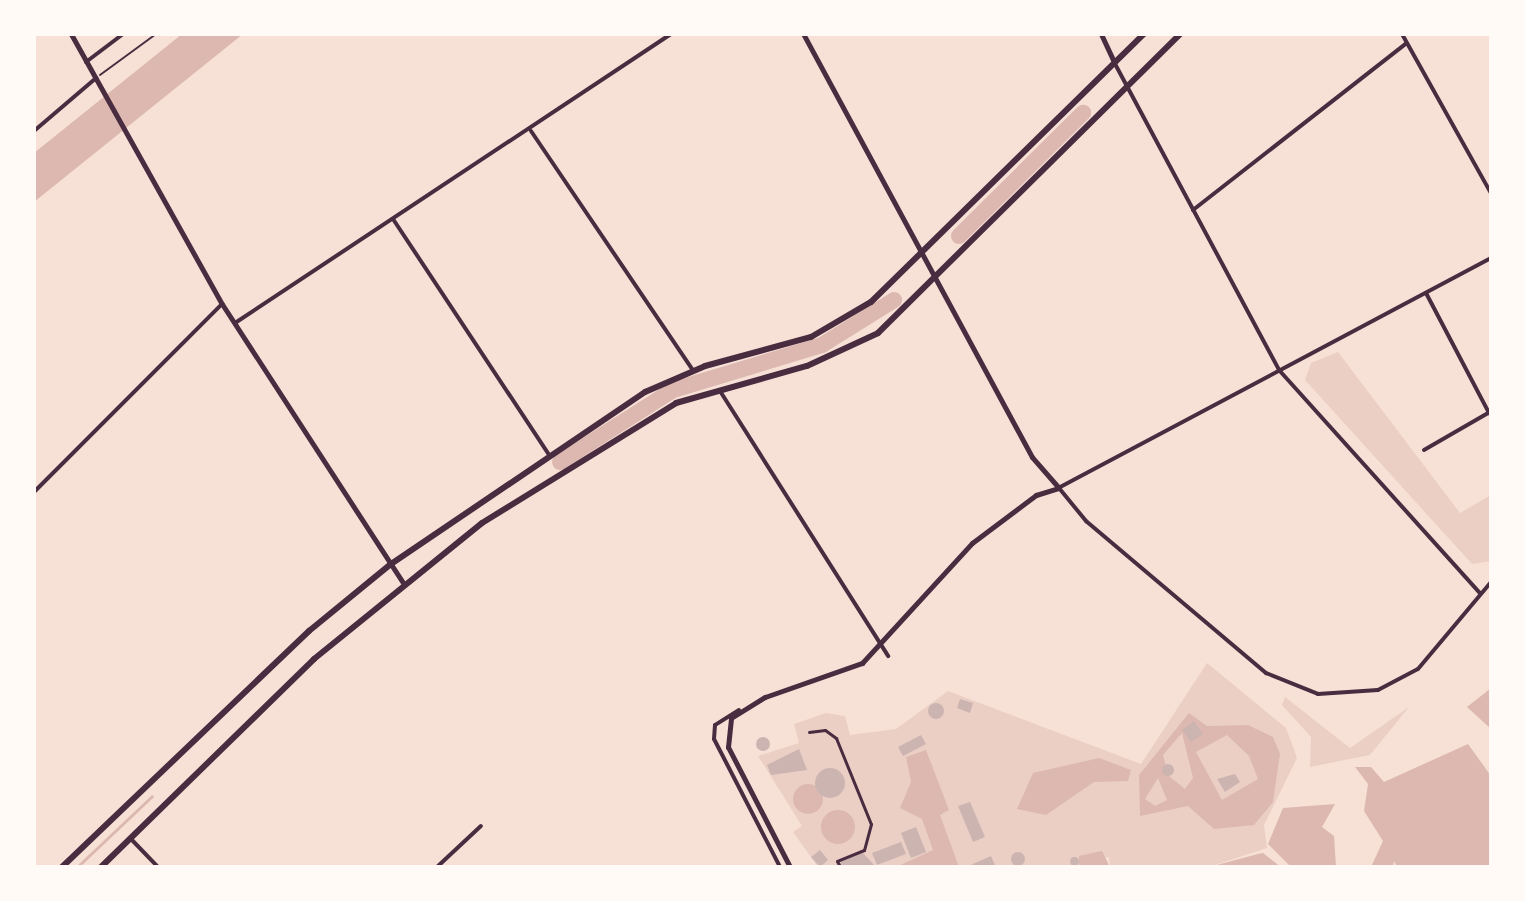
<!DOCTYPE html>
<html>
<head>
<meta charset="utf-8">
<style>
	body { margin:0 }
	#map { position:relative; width:1525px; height:901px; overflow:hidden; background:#f7e1d7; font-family:"Asap Condensed",sans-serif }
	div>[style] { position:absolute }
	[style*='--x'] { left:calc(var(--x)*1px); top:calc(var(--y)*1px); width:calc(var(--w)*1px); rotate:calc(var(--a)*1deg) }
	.green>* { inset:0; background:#ebcfc5 }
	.water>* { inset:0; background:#dcb8b0 }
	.round { border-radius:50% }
	.stream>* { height:3px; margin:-1.5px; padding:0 1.5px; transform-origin:1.5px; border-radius:1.5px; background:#dcb8b0 }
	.river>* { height:16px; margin:-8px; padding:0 8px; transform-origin:8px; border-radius:8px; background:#dcb8b0 }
	.building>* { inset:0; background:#ccb4b1 }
	.path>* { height:2px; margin:-1px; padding:0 1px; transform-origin:1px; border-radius:1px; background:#4a2c40 }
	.pedestrian>* { height:3px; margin:-1.5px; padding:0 1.5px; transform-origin:1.5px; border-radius:1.5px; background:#4a2c40 }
	.minor>* { height:4px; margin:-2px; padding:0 2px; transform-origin:2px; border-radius:2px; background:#4a2c40 }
	.tertiary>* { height:5px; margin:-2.5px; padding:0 2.5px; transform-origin:2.5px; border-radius:2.5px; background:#4a2c40 }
	.secondary>* { height:6px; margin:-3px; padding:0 3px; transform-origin:3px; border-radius:3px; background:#4a2c40 }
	span { translate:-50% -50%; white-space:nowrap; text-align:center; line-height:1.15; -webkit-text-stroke:6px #fffaf5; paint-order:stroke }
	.frame { position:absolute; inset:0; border:36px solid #fffaf5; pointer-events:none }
</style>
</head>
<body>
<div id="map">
	<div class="green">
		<div style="clip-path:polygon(1338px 352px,1460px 513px,1491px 495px,1491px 561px,1472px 564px,1305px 380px,1311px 363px)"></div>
		<div style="clip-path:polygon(1207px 663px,1286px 728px,1297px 758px,1264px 825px,1267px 848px,1209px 867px,1110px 867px,1109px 857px,1080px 860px,1079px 867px,818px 867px,793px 832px,802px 826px,758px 756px,799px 743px,794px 724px,826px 713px,845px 716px,850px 735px,896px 729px,948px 691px,1141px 764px)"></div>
		<div style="clip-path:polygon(1285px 697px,1350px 748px,1409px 707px,1370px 755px,1310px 767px,1311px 737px,1282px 705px)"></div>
	</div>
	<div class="water">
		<div style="clip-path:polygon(182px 34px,243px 34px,34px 202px,34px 153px)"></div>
		<div style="clip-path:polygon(1491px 688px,1491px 729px,1467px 707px)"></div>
		<div style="clip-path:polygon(evenodd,1189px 713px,1207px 726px,1248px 725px,1273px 737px,1280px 754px,1273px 802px,1254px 825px,1214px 829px,1188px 806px,1140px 816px,1139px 775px,1189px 713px,1182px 733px,1193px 778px,1185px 789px,1169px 776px,1163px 755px,1182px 733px,1189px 713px,1227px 735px,1249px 756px,1258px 779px,1222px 800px,1196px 752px,1227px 735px,1189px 713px,1158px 778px,1167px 800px,1155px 806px,1145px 799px,1158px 778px)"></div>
		<div style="clip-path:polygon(1468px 744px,1491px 776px,1491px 867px,1397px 867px,1394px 861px,1393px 867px,1371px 867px,1383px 841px,1364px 811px,1368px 784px,1355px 767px,1371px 767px,1384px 782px)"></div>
		<div style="clip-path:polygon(926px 750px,949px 810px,940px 815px,959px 867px,896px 867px,933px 850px,922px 819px,900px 808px,911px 782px,906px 757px)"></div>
		<div style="clip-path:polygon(1099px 758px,1131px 770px,1128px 781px,1094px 782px,1046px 815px,1017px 809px,1033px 773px)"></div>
		<div class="round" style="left:793px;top:784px;width:30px;height:30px"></div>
		<div style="clip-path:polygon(1335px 804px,1322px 827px,1334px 836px,1336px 867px,1291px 867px,1268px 844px,1283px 808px)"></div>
		<div class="round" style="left:821px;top:810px;width:34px;height:34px"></div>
		<div style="clip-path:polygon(1102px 851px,1110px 867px,1079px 867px,1079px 856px)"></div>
		<div style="clip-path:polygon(1263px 853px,1281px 867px,1209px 867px,1258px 854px)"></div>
	</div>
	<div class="stream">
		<div style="--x:77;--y:867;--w:103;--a:-43.4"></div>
	</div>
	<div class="river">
		<div style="--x:959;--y:236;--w:175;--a:-44.8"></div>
		<div style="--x:560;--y:462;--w:134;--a:-32.5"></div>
		<div style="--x:673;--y:390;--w:156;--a:-16.8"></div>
		<div style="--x:822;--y:345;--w:85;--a:-32"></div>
	</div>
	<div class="building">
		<div style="clip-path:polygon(960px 699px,973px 703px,970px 713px,957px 708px)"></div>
		<div class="round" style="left:928px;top:703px;width:16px;height:16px"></div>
		<div style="clip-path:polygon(1194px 721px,1203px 734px,1191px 742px,1182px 730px)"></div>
		<div style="clip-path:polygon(921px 735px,926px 744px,903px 756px,898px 747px)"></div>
		<div class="round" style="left:756px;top:737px;width:14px;height:14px"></div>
		<div style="clip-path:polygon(799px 749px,807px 770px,771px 775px,767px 765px)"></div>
		<div class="round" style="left:1162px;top:764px;width:12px;height:12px"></div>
		<div class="round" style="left:815px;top:768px;width:30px;height:30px"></div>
		<div style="clip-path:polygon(1235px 774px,1240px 782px,1225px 792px,1217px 779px)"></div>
		<div style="clip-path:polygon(970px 802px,985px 837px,973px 842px,958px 806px)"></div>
		<div style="clip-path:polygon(916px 827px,926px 852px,911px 858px,901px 833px)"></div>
		<div style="clip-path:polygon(901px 842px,906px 854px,877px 865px,872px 853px)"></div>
		<div style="clip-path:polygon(820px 850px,828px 860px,820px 867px,811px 857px)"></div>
		<div class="round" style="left:1011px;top:852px;width:14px;height:14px"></div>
		<div style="clip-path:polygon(863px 853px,876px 867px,841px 867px,839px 862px)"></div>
		<div style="clip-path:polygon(991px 856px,995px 865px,966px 867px)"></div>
		<div class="round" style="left:1069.5px;top:856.5px;width:9px;height:9px"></div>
	</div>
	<div class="path">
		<div style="--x:100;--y:75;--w:69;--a:-36.2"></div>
	</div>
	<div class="pedestrian">
		<div style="--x:809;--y:732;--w:16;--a:-7"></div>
		<div style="--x:825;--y:730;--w:14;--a:36"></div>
		<div style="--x:836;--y:738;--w:93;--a:67.9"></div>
		<div style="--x:871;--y:824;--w:27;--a:105"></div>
		<div style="--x:864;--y:850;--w:29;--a:158"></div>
		<div style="--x:837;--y:861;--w:7;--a:63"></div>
	</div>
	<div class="minor">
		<div style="--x:1402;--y:34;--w:182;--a:60.8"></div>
		<div style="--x:86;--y:62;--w:46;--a:-37.1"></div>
		<div style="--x:1114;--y:62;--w:349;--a:61.8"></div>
		<div style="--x:1279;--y:370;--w:300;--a:48"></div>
		<div style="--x:34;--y:131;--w:82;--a:-40.5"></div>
		<div style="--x:531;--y:131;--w:289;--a:55.9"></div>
		<div style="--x:1193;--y:210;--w:271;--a:-38"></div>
		<div style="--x:393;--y:219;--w:284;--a:56.5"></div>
		<div style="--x:1491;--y:258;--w:489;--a:152"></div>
		<div style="--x:1059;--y:488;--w:43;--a:50.7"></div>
		<div style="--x:1086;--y:521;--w:236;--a:40.2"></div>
		<div style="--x:1266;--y:673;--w:56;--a:22"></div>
		<div style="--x:1318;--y:694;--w:60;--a:-3.8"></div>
		<div style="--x:1378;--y:690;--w:45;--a:-27.7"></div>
		<div style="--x:1418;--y:669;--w:114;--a:-50"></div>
		<div style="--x:1426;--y:293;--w:136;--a:62.3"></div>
		<div style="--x:235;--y:323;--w:523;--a:-33.54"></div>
		<div style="--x:720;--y:391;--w:314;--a:57.6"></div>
		<div style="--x:1424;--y:450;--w:74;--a:-30"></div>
		<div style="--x:34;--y:492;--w:266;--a:-45"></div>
		<div style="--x:739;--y:710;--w:28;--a:148"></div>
		<div style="--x:715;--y:725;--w:14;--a:94"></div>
		<div style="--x:714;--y:739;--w:144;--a:62.7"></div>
		<div style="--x:131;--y:839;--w:39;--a:46"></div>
		<div style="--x:437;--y:867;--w:60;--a:-43"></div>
	</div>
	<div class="tertiary">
		<div style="--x:71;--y:34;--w:309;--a:60.8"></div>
		<div style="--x:222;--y:304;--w:334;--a:57"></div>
		<div style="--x:1101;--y:34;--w:31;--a:65"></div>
		<div style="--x:790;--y:867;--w:135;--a:-117.3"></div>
		<div style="--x:728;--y:747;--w:29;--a:-84"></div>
		<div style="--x:731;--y:718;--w:40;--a:-32"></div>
		<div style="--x:765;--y:697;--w:103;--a:-19.3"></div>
		<div style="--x:862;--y:663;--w:163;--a:-47.5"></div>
		<div style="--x:972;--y:543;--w:80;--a:-36.9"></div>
		<div style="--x:1036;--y:495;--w:24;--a:-17"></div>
		<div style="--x:1059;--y:488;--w:41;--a:-131.1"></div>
		<div style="--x:1032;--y:457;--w:481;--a:-118.4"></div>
	</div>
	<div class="secondary">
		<div style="--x:62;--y:867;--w:342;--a:-43.7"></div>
		<div style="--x:309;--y:631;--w:106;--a:-39.3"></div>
		<div style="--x:391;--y:564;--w:307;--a:-34.1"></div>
		<div style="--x:645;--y:392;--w:65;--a:-23.4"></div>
		<div style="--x:705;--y:366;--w:110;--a:-15.3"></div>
		<div style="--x:811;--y:337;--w:69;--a:-30.3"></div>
		<div style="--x:871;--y:302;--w:383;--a:-44.5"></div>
		<div style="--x:101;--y:867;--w:298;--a:-44.3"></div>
		<div style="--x:314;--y:659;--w:216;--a:-39"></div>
		<div style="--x:482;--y:523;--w:228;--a:-31.7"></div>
		<div style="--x:676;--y:403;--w:136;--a:-15.8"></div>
		<div style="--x:807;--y:366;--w:78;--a:-24.9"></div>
		<div style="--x:878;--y:333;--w:425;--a:-44.7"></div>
	</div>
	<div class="frame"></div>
</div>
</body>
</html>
